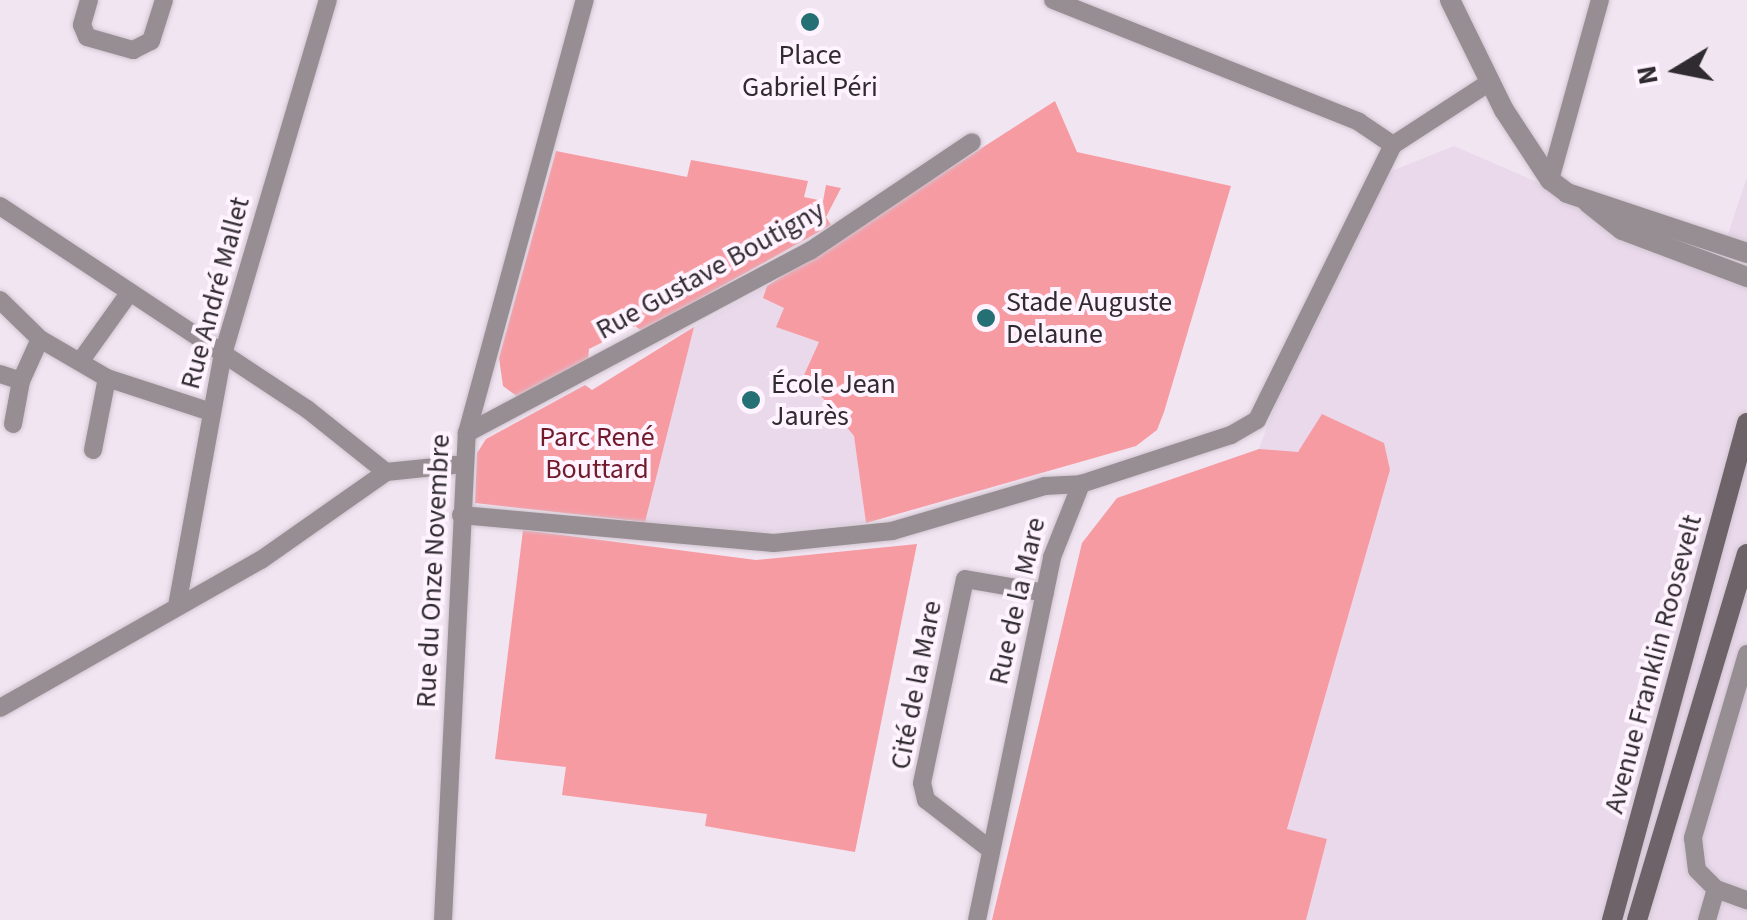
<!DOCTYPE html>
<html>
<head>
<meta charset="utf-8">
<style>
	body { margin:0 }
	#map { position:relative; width:1747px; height:920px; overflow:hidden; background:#f2e5f2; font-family:"Source Sans 3",sans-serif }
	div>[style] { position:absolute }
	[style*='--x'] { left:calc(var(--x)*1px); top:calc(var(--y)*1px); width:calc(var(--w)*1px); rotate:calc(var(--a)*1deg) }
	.built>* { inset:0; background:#ead8eb }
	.green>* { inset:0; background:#f79ba3 }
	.roads { filter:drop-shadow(0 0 2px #cfc4cf) drop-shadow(0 0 2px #cfc4cf) }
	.minor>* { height:18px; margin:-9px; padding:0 9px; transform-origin:9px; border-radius:9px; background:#968e92 }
	.tertiary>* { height:20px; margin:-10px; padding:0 10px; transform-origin:10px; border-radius:10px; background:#968e92 }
	.secondary>* { height:20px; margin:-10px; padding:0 10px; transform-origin:10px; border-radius:10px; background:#6e6368 }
	.dots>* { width:28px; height:28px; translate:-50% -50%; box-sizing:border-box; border:5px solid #fef3fe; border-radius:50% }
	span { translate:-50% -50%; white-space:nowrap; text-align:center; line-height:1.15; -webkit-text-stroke:8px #fef3fe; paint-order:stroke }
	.poi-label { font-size:28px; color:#302b30 }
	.left { translate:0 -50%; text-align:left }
	.street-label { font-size:28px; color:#302b30 }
	.park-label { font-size:28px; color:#711a2b }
	.north { position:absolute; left:1627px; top:20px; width:100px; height:100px; -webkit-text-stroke:8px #fef3fe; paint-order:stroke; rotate:260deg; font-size:28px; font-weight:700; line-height:40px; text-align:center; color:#302b30 }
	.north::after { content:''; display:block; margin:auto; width:35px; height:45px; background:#302b30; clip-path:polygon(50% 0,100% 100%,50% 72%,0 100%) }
</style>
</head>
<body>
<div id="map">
	<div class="built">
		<div style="clip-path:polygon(1454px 146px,1719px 261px,1747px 177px,1747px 920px,1306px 920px,1327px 839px,1287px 830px,1390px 470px,1259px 449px,1291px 361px,1389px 172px)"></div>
		<div style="clip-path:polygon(767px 286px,763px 298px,784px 308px,784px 330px,819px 342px,804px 375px,854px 435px,866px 523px,759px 532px,645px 522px,694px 327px)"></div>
	</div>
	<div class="green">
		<div style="clip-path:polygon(1055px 101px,1077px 152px,1231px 186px,1164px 412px,1157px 430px,1136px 446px,866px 523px,854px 436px,804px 375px,819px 342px,776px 327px,784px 308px,763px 298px,767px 286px)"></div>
		<div style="clip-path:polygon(556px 151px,687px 177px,691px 160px,808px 181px,804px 197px,823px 201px,826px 185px,841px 188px,826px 217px,831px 225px,642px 331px,635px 326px,589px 349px,588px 360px,518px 397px,503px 386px,499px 358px)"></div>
		<div style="clip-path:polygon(694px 327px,645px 522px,475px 503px,477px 453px,486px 439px,585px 385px,592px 390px)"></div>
		<div style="clip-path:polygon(1322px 414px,1384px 443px,1390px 470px,1287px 829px,1327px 839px,1306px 920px,992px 920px,1082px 543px,1117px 498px,1259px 449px,1298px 452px)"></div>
		<div style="clip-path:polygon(523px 530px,756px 560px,917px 544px,855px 852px,705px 826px,707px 814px,562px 795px,566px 767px,495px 759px)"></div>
	</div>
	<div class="roads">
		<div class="minor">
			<div style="--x:89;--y:0;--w:26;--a:106"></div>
			<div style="--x:82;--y:25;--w:13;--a:67"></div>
			<div style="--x:87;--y:37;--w:48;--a:15.8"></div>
			<div style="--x:133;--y:50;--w:20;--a:-27"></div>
			<div style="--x:151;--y:41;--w:43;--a:-72.4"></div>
			<div style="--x:1053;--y:0;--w:329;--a:21.7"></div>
			<div style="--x:1359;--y:122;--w:41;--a:34.1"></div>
			<div style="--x:1550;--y:180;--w:187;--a:-74.5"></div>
			<div style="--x:0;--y:206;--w:368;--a:33.5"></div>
			<div style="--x:307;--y:409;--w:101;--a:38.6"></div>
			<div style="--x:386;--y:472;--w:77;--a:-5.9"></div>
			<div style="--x:0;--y:300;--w:56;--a:44.3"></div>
			<div style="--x:40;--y:339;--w:78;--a:30.2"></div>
			<div style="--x:107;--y:378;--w:109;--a:18.1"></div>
			<div style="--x:82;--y:359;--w:82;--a:-54.4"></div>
			<div style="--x:0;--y:374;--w:22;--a:18"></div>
			<div style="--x:21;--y:381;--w:46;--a:-65.7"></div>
			<div style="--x:13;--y:424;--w:44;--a:-79.5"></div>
			<div style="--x:467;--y:433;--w:388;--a:-28"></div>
			<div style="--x:810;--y:251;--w:195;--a:-33.9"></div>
			<div style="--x:93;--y:450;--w:73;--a:-79"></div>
			<div style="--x:461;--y:515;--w:314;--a:5.1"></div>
			<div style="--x:774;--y:543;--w:119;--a:-5.8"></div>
			<div style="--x:892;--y:531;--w:159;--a:-16.4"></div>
			<div style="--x:1045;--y:486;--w:36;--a:-3"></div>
			<div style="--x:177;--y:606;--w:256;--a:-79.7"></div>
			<div style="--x:223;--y:354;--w:369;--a:-73.5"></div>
			<div style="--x:1747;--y:654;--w:192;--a:106.4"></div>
			<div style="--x:1693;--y:838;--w:32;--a:83"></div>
			<div style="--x:1697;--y:870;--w:27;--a:45"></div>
			<div style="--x:1716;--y:889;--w:33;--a:20"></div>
			<div style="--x:0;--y:708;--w:300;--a:-29.6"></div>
			<div style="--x:261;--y:560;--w:153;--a:-35.1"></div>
			<div style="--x:991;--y:850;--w:82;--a:-142.4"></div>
			<div style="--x:926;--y:800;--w:17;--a:-103"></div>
			<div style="--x:922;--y:783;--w:208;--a:-78.1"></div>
			<div style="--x:965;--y:579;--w:81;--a:9.9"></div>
			<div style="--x:443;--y:920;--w:488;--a:-87.2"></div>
			<div style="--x:467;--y:433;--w:449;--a:-74.8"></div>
			<div style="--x:977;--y:920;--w:371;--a:-78.3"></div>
			<div style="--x:1052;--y:557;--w:79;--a:-68.3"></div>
			<div style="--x:1081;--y:484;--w:158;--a:-18.1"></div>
			<div style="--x:1231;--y:435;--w:30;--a:-30"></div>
			<div style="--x:1257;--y:420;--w:307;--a:-63.7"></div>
			<div style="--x:1393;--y:145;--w:116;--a:-33"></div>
			<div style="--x:1707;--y:920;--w:32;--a:-74"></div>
		</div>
		<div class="tertiary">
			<div style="--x:1450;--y:0;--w:123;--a:63.9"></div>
			<div style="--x:1504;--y:110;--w:84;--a:56.7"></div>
			<div style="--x:1550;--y:180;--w:21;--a:37"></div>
			<div style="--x:1567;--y:193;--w:190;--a:18.4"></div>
			<div style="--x:1588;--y:203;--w:43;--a:38.5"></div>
			<div style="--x:1622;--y:230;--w:134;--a:20.6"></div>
		</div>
		<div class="secondary">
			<div style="--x:1612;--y:920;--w:515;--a:-74.8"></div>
			<div style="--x:1637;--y:920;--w:382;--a:-73.3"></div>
		</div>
	</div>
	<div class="dots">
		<div style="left:810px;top:22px;background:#257074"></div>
		<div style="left:986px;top:318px;background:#257074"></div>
		<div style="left:751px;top:400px;background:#257074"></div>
	</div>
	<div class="poi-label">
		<span style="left:810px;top:71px">Place<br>Gabriel Péri</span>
		<span class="left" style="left:1006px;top:318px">Stade Auguste<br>Delaune</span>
		<span class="left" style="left:771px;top:400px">École Jean<br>Jaurès</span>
	</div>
	<div class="street-label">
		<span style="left:710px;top:270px;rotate:-29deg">Rue Gustave Boutigny</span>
		<span style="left:215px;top:293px;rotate:-75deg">Rue André Mallet</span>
		<span style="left:433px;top:571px;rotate:-87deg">Rue du Onze Novembre</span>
		<span style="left:1017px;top:601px;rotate:-77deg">Rue de la Mare</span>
		<span style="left:1653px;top:664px;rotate:-75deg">Avenue Franklin Roosevelt</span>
		<span style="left:916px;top:685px;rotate:-79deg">Cité de la Mare</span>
	</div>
	<div class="park-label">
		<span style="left:597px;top:453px">Parc René<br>Bouttard</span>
	</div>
	<div class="north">N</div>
</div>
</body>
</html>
